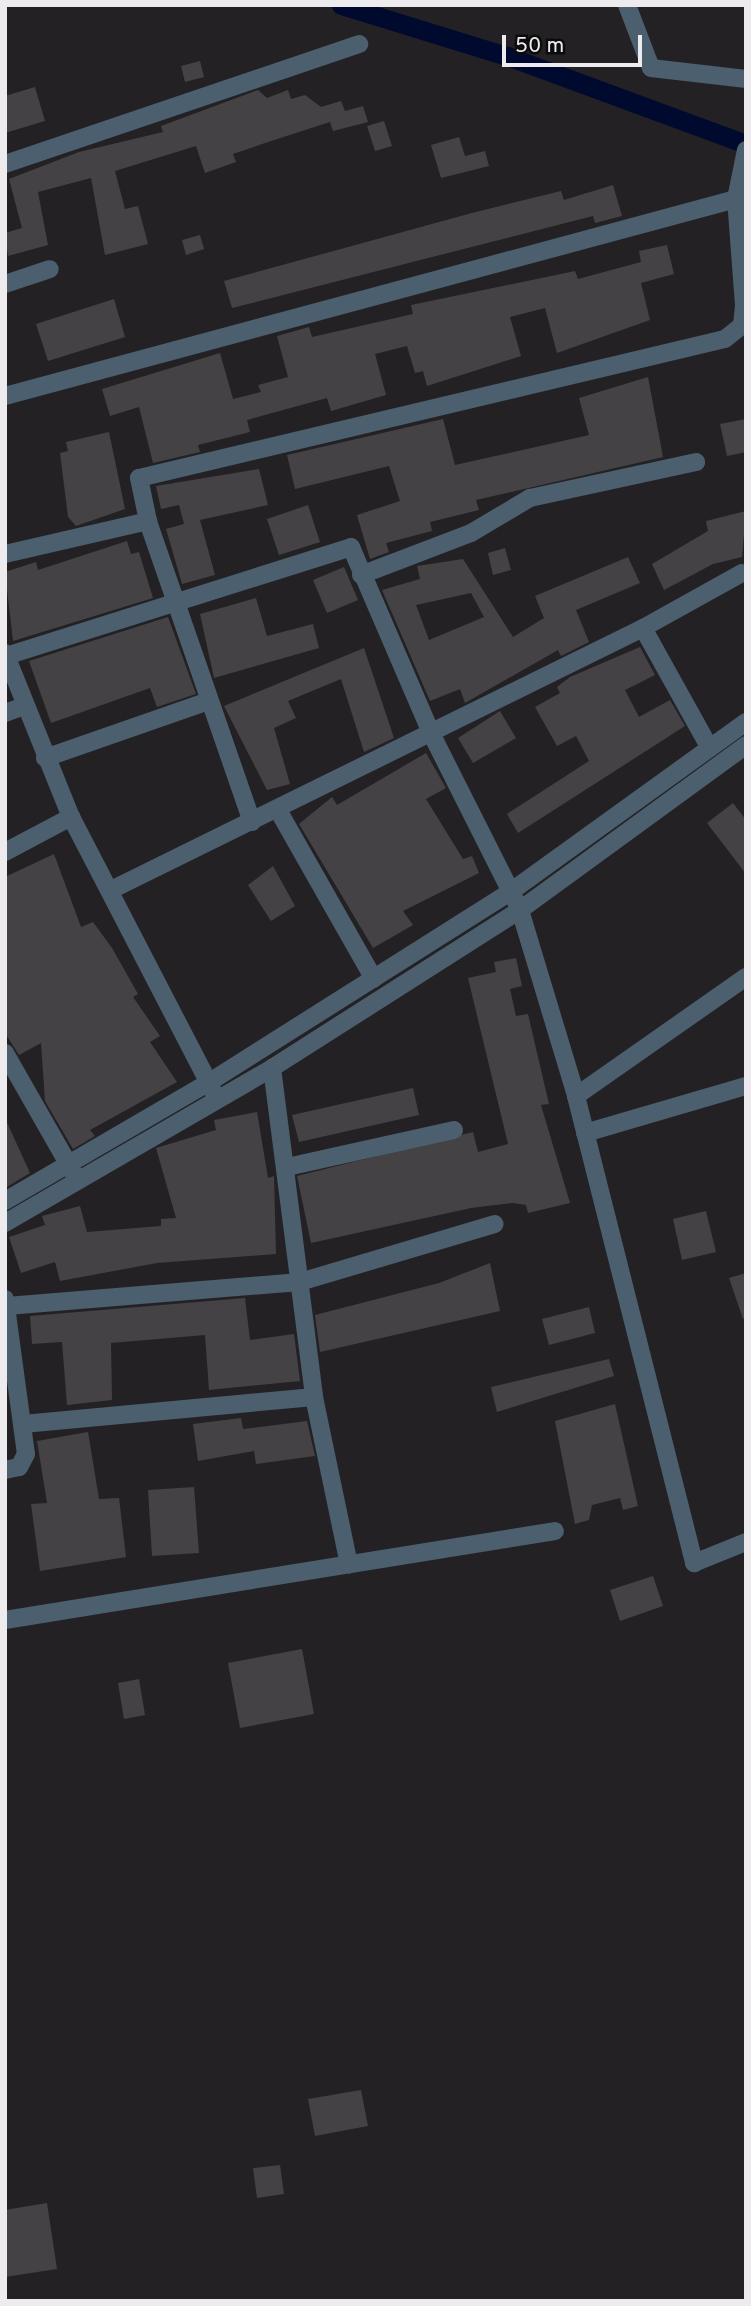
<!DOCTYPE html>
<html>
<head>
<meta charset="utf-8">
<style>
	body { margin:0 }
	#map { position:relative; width:751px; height:2306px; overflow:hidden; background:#242124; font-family:Overpass,sans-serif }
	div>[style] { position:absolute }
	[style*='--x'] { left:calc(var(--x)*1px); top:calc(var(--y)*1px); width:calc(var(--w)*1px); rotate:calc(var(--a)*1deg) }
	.canal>* { height:19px; margin:-9.5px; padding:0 9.5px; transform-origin:9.5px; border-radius:9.5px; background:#000a2f }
	.building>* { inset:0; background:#454245 }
	.minor>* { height:18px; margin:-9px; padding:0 9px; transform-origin:9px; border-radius:9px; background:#4b5f6e }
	span { translate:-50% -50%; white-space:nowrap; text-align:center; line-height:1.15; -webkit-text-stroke:5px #0c0b0c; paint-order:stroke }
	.frame { position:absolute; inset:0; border:7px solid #edebed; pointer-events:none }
	.scale { position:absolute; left:502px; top:35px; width:140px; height:32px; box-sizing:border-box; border:4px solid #edebed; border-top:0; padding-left:9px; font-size:21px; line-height:24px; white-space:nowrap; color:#edebed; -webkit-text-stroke:5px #0c0b0c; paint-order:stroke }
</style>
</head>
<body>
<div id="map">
	<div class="canal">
		<div style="--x:341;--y:5;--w:174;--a:17.1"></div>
		<div style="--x:507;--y:56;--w:255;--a:20.2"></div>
	</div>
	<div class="building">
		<div style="clip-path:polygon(200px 61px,204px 77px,185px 82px,181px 66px)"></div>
		<div style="clip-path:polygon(35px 87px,45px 121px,5px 133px,5px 96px)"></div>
		<div style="clip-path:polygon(258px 90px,267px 98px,288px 90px,291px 99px,305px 95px,321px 107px,341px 101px,345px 111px,363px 106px,368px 122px,333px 131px,330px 122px,271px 141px,233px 154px,236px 162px,205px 173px,196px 146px,115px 171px,125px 209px,138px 206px,148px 244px,105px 255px,91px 178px,38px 192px,48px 245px,8px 256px,5px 233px,22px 228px,9px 179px,79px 152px,163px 132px,161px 126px)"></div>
		<div style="clip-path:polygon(384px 121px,392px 146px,375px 151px,367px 126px)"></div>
		<div style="clip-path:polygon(459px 137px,465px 156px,485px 151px,489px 166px,441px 178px,431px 145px)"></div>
		<div style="clip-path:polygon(613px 185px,622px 216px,595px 223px,593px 216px,232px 308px,224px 281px,472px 213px,561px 191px,564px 200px)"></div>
		<div style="clip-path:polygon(200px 235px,204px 249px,186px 255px,182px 240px)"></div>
		<div style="clip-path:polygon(667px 245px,674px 274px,641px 283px,650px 320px,557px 353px,545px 308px,510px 317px,521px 356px,427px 386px,423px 371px,415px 373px,407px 346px,375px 354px,386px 395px,331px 411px,327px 398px,247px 420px,250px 432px,198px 445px,200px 452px,153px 463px,139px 407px,110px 416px,102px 389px,220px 353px,233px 399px,261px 392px,258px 385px,288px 377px,277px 336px,309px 327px,312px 337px,413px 314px,411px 305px,575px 271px,578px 279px,641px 262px,639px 251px)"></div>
		<div style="clip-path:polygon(114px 299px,125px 337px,48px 361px,36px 324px)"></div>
		<div style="clip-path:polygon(648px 377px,663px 457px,476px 500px,479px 510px,430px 522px,432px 531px,386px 543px,389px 552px,370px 559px,357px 515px,400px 501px,389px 466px,295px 489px,287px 455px,443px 419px,455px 465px,589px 435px,579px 398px)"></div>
		<div style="clip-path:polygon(746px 419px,746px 452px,727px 456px,720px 424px)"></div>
		<div style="clip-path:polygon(109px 432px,125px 509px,76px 526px,68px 517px,60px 453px,68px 451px,66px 442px)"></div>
		<div style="clip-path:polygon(259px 469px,268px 505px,200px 520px,215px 575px,182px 584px,166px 529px,184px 524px,179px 505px,161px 509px,156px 486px)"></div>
		<div style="clip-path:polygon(308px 505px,320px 542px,279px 555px,267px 519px)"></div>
		<div style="clip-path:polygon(746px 511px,742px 557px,713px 564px,664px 590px,652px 564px,708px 531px,706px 521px)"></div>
		<div style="clip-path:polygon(127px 541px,131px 554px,139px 552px,153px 598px,13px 641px,5px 572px,36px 562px,38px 570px)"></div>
		<div style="clip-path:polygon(505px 548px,511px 570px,493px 575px,488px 553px)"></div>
		<div style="clip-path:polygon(evenodd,628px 557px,640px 583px,576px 610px,589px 642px,561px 656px,558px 650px,465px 703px,460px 689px,430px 701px,382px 590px,420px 579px,417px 566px,463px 559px,513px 637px,544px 618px,535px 596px,628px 557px,471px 593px,484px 617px,429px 640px,416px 605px,471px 593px)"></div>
		<div style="clip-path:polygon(344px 567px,358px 600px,327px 613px,313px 580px)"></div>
		<div style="clip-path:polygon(256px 598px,267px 636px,313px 624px,319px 648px,214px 678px,200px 614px)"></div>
		<div style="clip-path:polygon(168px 617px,196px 694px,157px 707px,150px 688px,51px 723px,29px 661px)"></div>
		<div style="clip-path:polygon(640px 647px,655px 675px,625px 690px,639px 717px,670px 700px,685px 726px,518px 833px,507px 814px,589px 761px,576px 736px,557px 746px,535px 707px,560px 693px,557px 687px,570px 677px)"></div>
		<div style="clip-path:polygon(364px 648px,394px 738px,364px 752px,341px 679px,288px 701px,296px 718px,274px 728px,290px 784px,267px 790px,224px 706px)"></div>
		<div style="clip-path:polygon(500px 711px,516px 738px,473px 763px,458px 738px)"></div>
		<div style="clip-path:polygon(426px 753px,446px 788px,426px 799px,463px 859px,472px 856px,479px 873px,403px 911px,413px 925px,373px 948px,299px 824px,332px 797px,337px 805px)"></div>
		<div style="clip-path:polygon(733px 803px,746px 820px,746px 874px,707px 823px)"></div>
		<div style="clip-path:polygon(54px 854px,81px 927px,93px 922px,112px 948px,138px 994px,133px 997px,160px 1036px,150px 1042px,177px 1082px,90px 1130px,95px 1136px,73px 1149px,45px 1101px,41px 1043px,19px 1055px,5px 1033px,5px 877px)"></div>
		<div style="clip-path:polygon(273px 866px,295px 906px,271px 921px,248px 885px)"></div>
		<div style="clip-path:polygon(516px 958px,522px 986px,510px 989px,516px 1016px,528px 1014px,549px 1104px,541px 1105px,570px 1203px,528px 1213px,526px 1205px,513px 1203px,471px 1208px,311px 1243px,297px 1176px,473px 1132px,478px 1152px,508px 1144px,468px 978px,496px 972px,494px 962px)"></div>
		<div style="clip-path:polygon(413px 1088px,419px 1115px,299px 1142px,292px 1115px)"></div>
		<div style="clip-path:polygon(257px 1112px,268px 1178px,274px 1176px,276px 1254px,157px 1263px,60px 1281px,55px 1262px,21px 1273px,9px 1237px,45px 1225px,42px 1216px,80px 1206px,87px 1232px,161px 1226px,161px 1219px,176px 1218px,156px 1148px,216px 1130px,214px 1120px)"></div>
		<div style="clip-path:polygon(5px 1118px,30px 1173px,5px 1188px)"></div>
		<div style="clip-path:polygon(706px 1211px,716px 1252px,682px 1260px,673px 1219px)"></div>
		<div style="clip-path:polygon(490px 1263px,500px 1311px,320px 1352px,315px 1315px,439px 1283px)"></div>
		<div style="clip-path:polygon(746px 1273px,746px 1318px,743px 1319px,729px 1278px)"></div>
		<div style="clip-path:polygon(245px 1298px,250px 1340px,294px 1334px,300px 1381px,209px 1390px,205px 1335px,111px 1343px,112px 1400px,67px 1405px,62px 1342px,32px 1344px,30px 1316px)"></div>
		<div style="clip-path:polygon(589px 1307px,595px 1333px,549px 1345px,542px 1319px)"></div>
		<div style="clip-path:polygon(609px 1359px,614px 1376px,497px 1412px,491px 1387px)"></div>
		<div style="clip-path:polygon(615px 1404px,638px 1506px,623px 1510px,620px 1498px,592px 1505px,589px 1520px,575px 1524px,555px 1421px)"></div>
		<div style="clip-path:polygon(241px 1418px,243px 1429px,307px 1421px,315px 1456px,256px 1464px,254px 1451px,198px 1461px,193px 1424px)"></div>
		<div style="clip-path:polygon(88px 1432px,99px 1499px,119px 1498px,126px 1557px,40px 1571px,31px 1504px,47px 1503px,37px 1441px)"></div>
		<div style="clip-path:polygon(194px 1487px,199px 1553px,152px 1556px,148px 1490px)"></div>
		<div style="clip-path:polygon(653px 1576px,663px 1606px,620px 1621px,610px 1590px)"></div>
		<div style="clip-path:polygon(302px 1649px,314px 1714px,240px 1728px,228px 1663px)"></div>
		<div style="clip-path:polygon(139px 1679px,145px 1715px,124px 1719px,118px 1683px)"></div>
		<div style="clip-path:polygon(361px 2090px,368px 2126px,315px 2136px,308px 2099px)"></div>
		<div style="clip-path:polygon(280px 2165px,284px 2194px,257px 2198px,253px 2168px)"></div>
		<div style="clip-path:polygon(47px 2203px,57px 2269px,5px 2277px,5px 2210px)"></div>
	</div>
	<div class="minor">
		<div style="--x:627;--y:5;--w:67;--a:69.1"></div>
		<div style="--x:651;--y:68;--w:96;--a:6.6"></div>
		<div style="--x:5;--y:164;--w:374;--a:-18.7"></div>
		<div style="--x:5;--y:284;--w:47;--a:-18.4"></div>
		<div style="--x:5;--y:396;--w:757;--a:-15.08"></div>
		<div style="--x:736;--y:199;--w:50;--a:-78.5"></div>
		<div style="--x:5;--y:554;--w:147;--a:-13"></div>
		<div style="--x:361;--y:575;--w:118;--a:-20.9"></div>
		<div style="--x:471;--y:533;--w:69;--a:-30.7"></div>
		<div style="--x:530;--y:498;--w:170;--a:-12.2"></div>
		<div style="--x:643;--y:628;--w:113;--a:-29.1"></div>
		<div style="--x:5;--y:653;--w:177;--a:68.1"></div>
		<div style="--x:6;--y:656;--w:362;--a:-17.5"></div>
		<div style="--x:351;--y:547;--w:202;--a:66.7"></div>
		<div style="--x:431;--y:733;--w:198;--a:63.3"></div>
		<div style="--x:520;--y:910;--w:194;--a:73.2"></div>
		<div style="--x:576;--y:1096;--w:482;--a:75.8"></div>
		<div style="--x:694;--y:1563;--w:56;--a:-22"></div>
		<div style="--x:5;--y:713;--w:20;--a:-20"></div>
		<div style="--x:45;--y:758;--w:174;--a:-19.2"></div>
		<div style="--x:278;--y:810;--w:194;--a:60.4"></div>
		<div style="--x:252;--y:822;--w:318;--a:-109.1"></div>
		<div style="--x:148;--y:521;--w:44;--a:-101.8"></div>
		<div style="--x:139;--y:478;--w:602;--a:-13.34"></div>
		<div style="--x:725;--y:339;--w:22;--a:-39"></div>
		<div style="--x:742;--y:325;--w:20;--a:-84"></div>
		<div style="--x:744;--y:305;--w:106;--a:-94.3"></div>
		<div style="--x:5;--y:852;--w:75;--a:-27.9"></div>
		<div style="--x:71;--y:817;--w:311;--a:62.6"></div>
		<div style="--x:111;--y:890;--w:593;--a:-26.22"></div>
		<div style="--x:643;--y:628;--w:134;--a:60.9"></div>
		<div style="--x:5;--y:1053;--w:139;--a:60.3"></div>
		<div style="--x:272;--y:1068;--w:332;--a:82.7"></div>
		<div style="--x:314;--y:1397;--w:171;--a:78.2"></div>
		<div style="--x:576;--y:1096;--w:208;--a:-35"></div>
		<div style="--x:585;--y:1133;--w:168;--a:-16.3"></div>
		<div style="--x:287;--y:1167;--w:171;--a:-12.5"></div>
		<div style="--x:5;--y:1201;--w:235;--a:-30.2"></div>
		<div style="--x:208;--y:1083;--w:361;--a:-32.3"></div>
		<div style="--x:513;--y:890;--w:287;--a:-35.8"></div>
		<div style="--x:5;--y:1223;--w:309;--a:-30.1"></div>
		<div style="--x:272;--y:1068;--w:294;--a:-32.5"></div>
		<div style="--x:520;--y:910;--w:280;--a:-36.1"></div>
		<div style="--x:5;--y:1299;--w:156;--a:82.3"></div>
		<div style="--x:26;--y:1454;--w:15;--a:118"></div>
		<div style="--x:19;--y:1467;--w:14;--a:168"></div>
		<div style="--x:7;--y:1306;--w:294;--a:-4.7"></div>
		<div style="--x:300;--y:1282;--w:203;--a:-16.6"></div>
		<div style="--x:23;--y:1424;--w:292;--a:-5.3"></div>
		<div style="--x:5;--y:1620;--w:557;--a:-9.19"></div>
	</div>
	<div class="frame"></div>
	<div class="scale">50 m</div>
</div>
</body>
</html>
